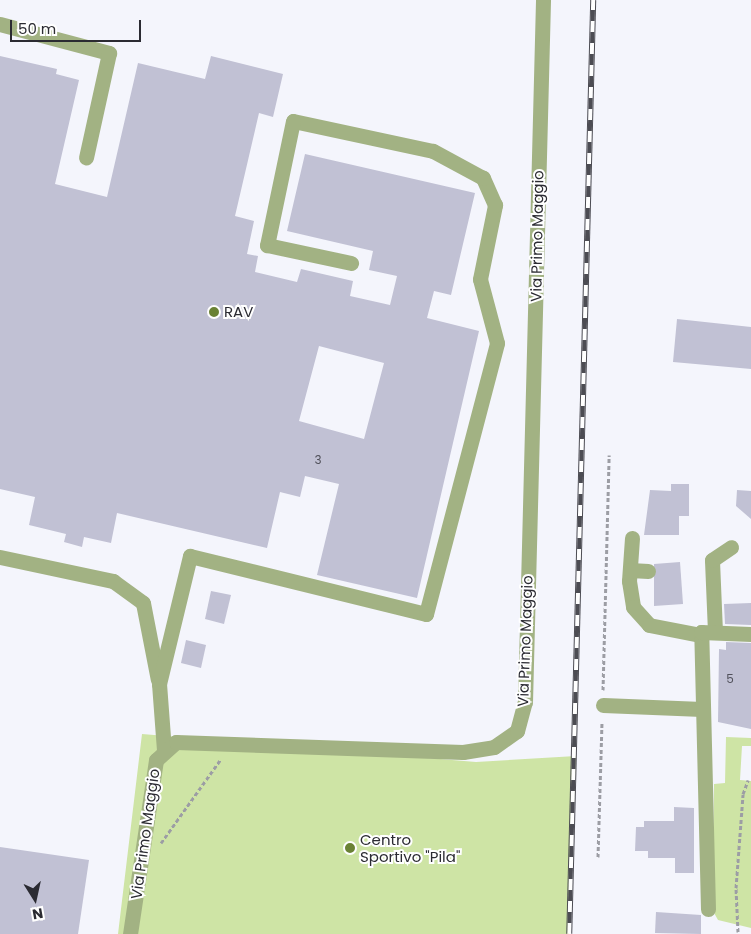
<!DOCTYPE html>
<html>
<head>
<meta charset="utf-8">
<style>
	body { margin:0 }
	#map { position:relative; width:751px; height:934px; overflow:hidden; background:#f4f5fc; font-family:Poppins,sans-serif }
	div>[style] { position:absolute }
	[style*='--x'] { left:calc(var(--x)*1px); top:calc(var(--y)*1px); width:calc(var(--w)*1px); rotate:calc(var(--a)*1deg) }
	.green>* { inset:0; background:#cee4a5 }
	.building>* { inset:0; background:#c1c1d4 }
	.path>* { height:3px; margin-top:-1.5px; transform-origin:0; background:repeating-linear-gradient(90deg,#9c9da4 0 4px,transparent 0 6.5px) }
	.minor>* { height:15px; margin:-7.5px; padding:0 7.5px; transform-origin:7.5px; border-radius:7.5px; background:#a2b283 }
	.rail>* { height:5.5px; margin-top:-2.75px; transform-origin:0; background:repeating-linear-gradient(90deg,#fff 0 11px,#4c4c53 0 22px); box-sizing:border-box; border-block:1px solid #4c4c53 }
	.dots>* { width:14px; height:14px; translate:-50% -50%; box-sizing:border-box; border:2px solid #fff; border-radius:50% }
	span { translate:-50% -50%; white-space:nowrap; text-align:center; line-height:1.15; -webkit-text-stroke:4px #fff; paint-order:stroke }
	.number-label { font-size:12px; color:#50505a }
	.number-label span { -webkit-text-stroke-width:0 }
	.street-label { font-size:15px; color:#2b2b32 }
	.poi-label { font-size:15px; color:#2b2b32 }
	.left { translate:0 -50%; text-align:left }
	.north { position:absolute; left:10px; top:874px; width:50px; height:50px; -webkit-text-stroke:4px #fff; paint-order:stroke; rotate:170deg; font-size:14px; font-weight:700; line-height:20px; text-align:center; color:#2b2b32 }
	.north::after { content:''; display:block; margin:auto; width:18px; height:22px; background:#2b2b32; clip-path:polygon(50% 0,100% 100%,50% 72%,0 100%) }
	.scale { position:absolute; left:10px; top:20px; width:131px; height:22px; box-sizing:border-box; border:2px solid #2b2b32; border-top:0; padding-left:6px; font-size:15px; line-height:18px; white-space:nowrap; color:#2b2b32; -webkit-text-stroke:4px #fff; paint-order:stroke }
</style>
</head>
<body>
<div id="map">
	<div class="green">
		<div style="clip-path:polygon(142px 734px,476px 762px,576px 756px,569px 934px,118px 934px)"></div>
		<div style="clip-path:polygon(726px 737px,751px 738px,751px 746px,742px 746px,740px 780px,751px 781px,751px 928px,718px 920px,713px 911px,714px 784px,725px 783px)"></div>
	</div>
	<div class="building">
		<div style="clip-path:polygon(evenodd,0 56px,57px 69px,56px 74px,79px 80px,55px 184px,107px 197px,138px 63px,205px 79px,211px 56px,283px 74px,273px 117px,259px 113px,235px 216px,254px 221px,247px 254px,258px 256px,255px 272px,297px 282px,301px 269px,353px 281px,350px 296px,390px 305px,397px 276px,369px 270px,373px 251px,287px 231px,305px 154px,475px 193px,451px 295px,434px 291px,427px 318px,479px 331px,417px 598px,317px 575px,339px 484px,305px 476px,300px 497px,280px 492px,267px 548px,117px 513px,111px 543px,84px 537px,82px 547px,64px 542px,66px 534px,29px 525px,35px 497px,0 489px,0 56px,319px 346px,384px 363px,364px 439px,299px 421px,319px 346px)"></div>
		<div style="clip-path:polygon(677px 319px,751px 327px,751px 369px,673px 362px)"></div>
		<div style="clip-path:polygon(671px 484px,689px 484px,689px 516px,679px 516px,679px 535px,644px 535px,650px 490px,671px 491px)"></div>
		<div style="clip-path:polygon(737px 490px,751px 491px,751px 519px,736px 506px)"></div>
		<div style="clip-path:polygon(680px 562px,683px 604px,654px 606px,654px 564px)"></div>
		<div style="clip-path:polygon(211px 591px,231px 595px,224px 624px,205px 619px)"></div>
		<div style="clip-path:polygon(751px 603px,751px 625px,725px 624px,724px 604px)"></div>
		<div style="clip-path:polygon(186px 640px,206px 645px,201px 668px,181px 663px)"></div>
		<div style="clip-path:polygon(726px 642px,751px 643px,751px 729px,718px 722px,719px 649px,726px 650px)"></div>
		<div style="clip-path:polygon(674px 807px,694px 808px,694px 873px,675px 873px,675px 858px,648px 858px,648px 851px,635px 851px,636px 827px,644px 827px,644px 821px,674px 821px)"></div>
		<div style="clip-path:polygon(0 847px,89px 860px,78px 934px,0 934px)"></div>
		<div style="clip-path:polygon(656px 912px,701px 915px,701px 934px,655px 933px)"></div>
	</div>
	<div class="path">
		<div style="--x:603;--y:690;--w:235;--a:-88.5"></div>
		<div style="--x:161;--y:843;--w:103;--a:-54.5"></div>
		<div style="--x:598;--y:857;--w:136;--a:-88.3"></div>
		<div style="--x:738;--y:932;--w:44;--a:-92.6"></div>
		<div style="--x:736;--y:888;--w:94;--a:-85.7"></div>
		<div style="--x:743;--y:794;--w:15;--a:-70"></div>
	</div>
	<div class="minor">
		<div style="--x:0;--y:24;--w:113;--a:14.9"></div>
		<div style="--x:109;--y:53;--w:107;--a:102.4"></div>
		<div style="--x:632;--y:538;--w:43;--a:94"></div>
		<div style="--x:629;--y:581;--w:26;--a:81"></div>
		<div style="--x:633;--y:607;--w:24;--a:48"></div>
		<div style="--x:649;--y:625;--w:53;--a:10.9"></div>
		<div style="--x:0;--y:557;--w:116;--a:12"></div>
		<div style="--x:113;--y:581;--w:37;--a:36"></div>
		<div style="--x:143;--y:603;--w:78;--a:79"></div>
		<div style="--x:630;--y:570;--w:18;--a:3"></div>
		<div style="--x:715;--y:632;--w:72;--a:-92.4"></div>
		<div style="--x:712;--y:560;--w:23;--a:-34"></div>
		<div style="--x:603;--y:705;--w:99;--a:2.3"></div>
		<div style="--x:164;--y:750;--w:66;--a:-94.3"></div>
		<div style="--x:159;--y:684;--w:132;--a:-76.4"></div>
		<div style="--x:190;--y:556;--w:243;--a:13.8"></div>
		<div style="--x:426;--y:614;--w:280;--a:-75.3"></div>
		<div style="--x:497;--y:343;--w:66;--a:-104.9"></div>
		<div style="--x:480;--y:279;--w:76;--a:-78.5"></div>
		<div style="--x:495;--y:205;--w:30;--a:-114"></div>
		<div style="--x:483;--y:178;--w:57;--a:-151.6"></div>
		<div style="--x:433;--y:151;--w:143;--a:-167.9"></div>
		<div style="--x:293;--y:121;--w:127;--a:101.8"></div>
		<div style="--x:267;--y:245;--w:86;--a:12.1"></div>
		<div style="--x:708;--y:909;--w:277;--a:-91.4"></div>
		<div style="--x:701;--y:632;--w:50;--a:2.3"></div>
		<div style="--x:130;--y:934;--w:176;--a:-81.5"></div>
		<div style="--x:156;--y:760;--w:27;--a:-42"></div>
		<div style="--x:176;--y:742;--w:287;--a:2"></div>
		<div style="--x:463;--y:752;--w:31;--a:-9"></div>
		<div style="--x:494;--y:747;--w:28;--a:-35"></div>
		<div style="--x:517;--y:731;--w:30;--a:-75"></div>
		<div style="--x:525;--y:702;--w:702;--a:-88.53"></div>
	</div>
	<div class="rail">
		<div style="--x:569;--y:934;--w:934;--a:-88.53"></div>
	</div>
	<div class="dots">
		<div style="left:214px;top:312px;background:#6a8234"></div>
		<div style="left:350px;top:848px;background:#6a8234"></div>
	</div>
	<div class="number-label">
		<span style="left:318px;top:460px">3</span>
		<span style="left:730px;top:679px">5</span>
	</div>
	<div class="street-label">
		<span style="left:537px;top:236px;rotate:-89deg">Via Primo Maggio</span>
		<span style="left:525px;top:641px;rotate:-88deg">Via Primo Maggio</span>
		<span style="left:145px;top:834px;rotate:-82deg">Via Primo Maggio</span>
	</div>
	<div class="poi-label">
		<span class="left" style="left:224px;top:312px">RAV</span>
		<span class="left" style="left:360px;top:848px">Centro<br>Sportivo "Pila"</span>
	</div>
	<div class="north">N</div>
	<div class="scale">50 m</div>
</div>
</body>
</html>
